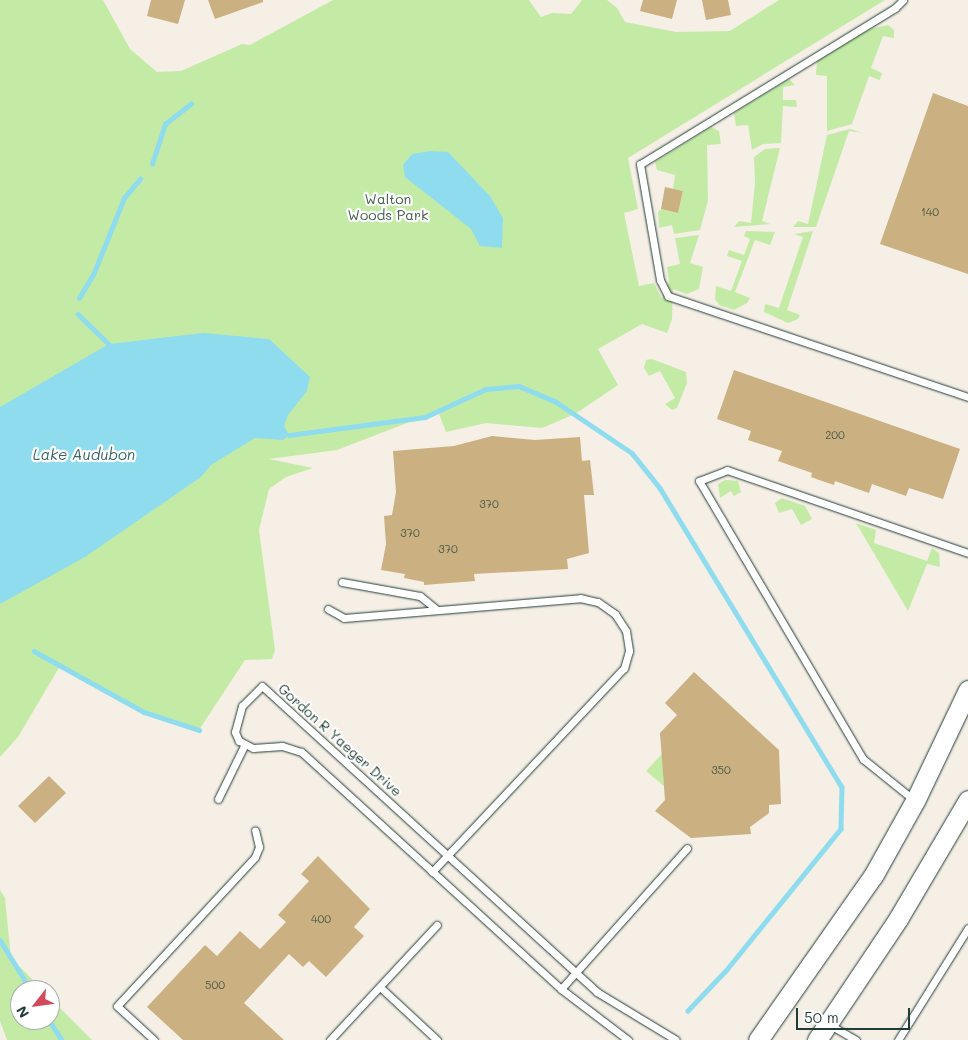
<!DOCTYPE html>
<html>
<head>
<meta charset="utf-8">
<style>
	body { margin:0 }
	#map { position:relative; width:968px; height:1040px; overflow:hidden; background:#f5efe6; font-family:Mali,sans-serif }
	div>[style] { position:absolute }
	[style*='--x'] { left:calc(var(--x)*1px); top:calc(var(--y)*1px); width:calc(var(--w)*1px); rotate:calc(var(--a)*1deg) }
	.green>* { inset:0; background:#c4eba6 }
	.water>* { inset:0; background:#8fdcee }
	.stream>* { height:4.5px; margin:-2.25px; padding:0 2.25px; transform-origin:2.25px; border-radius:2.25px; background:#8fdcee }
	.building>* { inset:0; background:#cbb081 }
	.roads { filter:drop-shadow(0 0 1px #1f3d34) drop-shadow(0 0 1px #1f3d34) }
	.service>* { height:7px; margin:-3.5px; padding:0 3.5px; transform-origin:3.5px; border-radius:3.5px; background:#fff }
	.secondary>* { height:19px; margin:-9.5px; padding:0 9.5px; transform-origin:9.5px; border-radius:9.5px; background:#fff }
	span { translate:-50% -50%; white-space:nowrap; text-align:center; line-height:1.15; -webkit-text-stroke:4.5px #fff; paint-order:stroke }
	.number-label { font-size:11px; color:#4a5a47 }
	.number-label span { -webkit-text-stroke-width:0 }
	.park-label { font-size:14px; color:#40604b }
	.street-label { font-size:14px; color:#1f3d34 }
	.water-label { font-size:15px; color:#3b6562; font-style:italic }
	.north { position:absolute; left:10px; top:980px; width:50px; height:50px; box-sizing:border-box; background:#fff; border:1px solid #a5b1ae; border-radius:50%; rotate:240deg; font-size:14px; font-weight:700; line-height:20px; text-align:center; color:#1f3d34 }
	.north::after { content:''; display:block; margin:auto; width:18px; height:22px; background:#d1495b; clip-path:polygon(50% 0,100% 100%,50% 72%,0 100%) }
	.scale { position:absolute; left:796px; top:1008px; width:114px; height:22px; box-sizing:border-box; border:2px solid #1f3d34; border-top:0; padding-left:6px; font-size:15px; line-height:18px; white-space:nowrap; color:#1f3d34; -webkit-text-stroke:4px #fff; paint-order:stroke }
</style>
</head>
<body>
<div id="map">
	<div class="green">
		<div style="clip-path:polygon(0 0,103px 0,130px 49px,157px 72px,181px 71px,242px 44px,250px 45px,333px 0,529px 0,541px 17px,552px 13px,571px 14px,582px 0,607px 0,617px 8px,625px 22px,676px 32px,730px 31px,779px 0,885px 0,628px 158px,638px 209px,624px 213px,639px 286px,654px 283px,662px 299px,669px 282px,667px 267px,680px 264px,675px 238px,699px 235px,690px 263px,703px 267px,699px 289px,687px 294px,673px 289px,672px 319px,667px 333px,642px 324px,598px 349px,618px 385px,575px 414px,542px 428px,486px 423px,446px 432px,438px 411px,337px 450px,269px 459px,313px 468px,286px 477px,269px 489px,259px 530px,275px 650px,272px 659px,245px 660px,199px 730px,144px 712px,60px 666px,18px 737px,0 757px)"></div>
		<div style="clip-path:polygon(888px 25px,894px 30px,894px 38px,883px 36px,871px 68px,882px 73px,880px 80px,869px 76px,852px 124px,827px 131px,827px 76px,816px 75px,817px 61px,869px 29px)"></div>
		<div style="clip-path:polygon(789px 79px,795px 85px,783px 87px,783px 100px,796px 100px,797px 107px,783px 106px,781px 143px,763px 144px,752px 150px,748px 125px,736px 126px,734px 113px)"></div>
		<div style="clip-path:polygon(711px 127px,719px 131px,721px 144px,707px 145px,708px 201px,700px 230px,674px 234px,672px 225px,659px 228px,658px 212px,661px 209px,678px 213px,683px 191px,673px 189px,675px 175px,657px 170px,655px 162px)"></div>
		<div style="clip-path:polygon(850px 129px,863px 133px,849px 131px,816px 227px,793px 227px,798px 221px,808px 224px,827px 135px)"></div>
		<div style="clip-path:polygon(780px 148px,762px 221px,770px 224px,734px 227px,739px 221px,751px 223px,755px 183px,754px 157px,765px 149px)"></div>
		<div style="clip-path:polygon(746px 231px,775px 232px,770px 245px,755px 240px,735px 292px,750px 298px,747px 303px,734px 310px,719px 305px,715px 299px,716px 286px,731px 291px,742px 261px,727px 256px,729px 250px,744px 255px,750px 239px,744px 236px)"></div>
		<div style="clip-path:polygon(813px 231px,787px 310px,800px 315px,798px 319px,788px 323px,764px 312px,765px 304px,779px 308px,803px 237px,794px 234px)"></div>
		<div style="clip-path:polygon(652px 359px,686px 372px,687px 383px,677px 408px,672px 410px,665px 404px,675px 398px,660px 371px,649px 376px,644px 368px,646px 360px)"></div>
		<div style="clip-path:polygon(725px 480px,738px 481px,741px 492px,734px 496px,731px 491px,720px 498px,718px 484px)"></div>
		<div style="clip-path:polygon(782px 498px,805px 506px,812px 519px,801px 525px,792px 509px,779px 513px,775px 503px)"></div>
		<div style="clip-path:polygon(856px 523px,876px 530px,874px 543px,927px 561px,932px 548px,939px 553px,940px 567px,927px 564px,908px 611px)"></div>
		<div style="clip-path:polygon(662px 754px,664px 786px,646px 771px)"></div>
		<div style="clip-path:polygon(0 890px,5px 898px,11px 958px,43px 990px,20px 990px,20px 1020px,50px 1020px,50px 998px,92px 1040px,7px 1040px,0 1021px)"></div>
	</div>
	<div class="water">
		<div style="clip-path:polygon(430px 151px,448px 152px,490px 196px,503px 218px,502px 248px,480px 246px,471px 229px,405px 177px,403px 165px,412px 154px)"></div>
		<div style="clip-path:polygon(203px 333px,269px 339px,310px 377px,307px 391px,288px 415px,284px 426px,289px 435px,283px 440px,255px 438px,211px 465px,201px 477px,85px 557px,0 604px,0 407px,109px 344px)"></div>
	</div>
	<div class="stream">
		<div style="--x:152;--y:164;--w:42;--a:-72"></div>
		<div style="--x:165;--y:124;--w:33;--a:-38"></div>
		<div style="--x:79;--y:298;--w:27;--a:-59"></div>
		<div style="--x:93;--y:275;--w:83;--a:-68.1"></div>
		<div style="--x:124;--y:198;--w:25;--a:-50"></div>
		<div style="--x:78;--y:314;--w:43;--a:44.1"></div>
		<div style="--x:289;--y:435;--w:137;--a:-7.5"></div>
		<div style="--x:425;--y:417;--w:67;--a:-24.7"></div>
		<div style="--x:486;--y:389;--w:33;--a:-5"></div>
		<div style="--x:519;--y:386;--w:39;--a:23"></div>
		<div style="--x:555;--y:401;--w:93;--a:34"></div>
		<div style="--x:632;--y:453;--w:45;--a:51.3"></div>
		<div style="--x:660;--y:488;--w:350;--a:58.7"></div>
		<div style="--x:842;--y:787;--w:42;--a:91.4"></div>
		<div style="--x:841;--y:829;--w:183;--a:129"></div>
		<div style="--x:726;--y:971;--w:55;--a:133.5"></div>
		<div style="--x:34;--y:651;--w:126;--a:29"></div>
		<div style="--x:144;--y:712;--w:58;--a:18.1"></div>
		<div style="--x:0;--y:940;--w:59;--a:58.2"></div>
		<div style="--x:49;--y:1020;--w:24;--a:57"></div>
	</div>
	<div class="building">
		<div style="clip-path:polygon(151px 0,185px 0,178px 24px,147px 16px)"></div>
		<div style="clip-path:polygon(208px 0,263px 0,263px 2px,215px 19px)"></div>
		<div style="clip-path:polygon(643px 0,677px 0,672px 19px,640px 11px)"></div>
		<div style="clip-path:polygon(702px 0,728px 0,731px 15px,706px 20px)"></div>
		<div style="clip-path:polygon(933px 93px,968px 106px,968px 274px,880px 244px)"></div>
		<div style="clip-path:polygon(665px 187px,683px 191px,678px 213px,661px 209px)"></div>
		<div style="clip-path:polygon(734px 370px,960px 449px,943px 499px,909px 488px,906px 496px,872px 484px,869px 493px,835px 481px,834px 485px,822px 481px,811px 477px,812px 473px,778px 461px,782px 451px,748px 440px,751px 431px,717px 419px)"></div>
		<div style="clip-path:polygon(492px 436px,535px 440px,580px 437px,582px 461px,590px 460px,594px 495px,584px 495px,589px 553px,567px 559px,568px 569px,474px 574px,475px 581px,424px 585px,424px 582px,404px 578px,405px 574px,381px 570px,386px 544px,384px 516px,392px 515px,396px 492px,393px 451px,454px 446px)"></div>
		<div style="clip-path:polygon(694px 672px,779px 750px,781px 804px,769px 805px,769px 813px,750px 827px,751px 834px,691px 838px,655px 811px,665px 800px,660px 733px,677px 715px,665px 703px)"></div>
		<div style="clip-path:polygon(49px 776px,66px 793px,35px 823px,18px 806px)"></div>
		<div style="clip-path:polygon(318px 856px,370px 909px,354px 927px,364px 936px,326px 977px,309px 961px,303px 967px,289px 954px,244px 1003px,284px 1040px,183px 1040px,147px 1007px,205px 945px,217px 956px,240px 931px,260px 949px,286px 922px,278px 915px,309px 881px,301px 874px)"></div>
	</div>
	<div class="roads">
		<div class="service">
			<div style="--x:903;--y:0;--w:11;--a:135"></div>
			<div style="--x:895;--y:8;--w:299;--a:148.5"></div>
			<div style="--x:640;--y:164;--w:118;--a:80.2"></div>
			<div style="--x:660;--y:280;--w:18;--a:63"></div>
			<div style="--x:668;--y:296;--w:317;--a:18.6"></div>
			<div style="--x:342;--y:582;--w:79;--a:10.2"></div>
			<div style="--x:420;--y:596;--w:22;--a:39"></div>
			<div style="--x:328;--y:609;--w:18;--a:29"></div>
			<div style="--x:344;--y:618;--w:237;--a:-4.8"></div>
			<div style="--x:580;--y:598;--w:18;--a:13"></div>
			<div style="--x:598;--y:602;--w:21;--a:35"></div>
			<div style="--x:615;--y:614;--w:20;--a:57"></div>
			<div style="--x:626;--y:631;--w:20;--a:81"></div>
			<div style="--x:629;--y:651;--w:18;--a:106"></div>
			<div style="--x:624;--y:668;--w:280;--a:133.3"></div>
			<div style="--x:218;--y:799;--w:59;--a:-63.9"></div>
			<div style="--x:914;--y:800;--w:65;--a:-141.2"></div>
			<div style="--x:863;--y:759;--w:323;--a:-120.5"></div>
			<div style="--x:699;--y:481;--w:30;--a:-21"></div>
			<div style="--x:727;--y:470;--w:255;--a:19"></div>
			<div style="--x:380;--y:987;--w:78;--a:42.9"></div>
			<div style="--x:561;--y:989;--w:189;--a:-48.2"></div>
			<div style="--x:830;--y:1025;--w:30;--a:30"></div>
			<div style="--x:154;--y:1040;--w:50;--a:-137.4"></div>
			<div style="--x:117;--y:1006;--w:203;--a:-47.2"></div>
			<div style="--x:255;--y:857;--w:11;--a:-68"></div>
			<div style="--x:259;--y:847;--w:17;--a:-103"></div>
			<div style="--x:330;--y:1040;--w:157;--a:-47.1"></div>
			<div style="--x:628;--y:1040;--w:84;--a:-142.7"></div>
			<div style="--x:561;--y:989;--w:352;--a:-137.6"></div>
			<div style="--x:301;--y:752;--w:20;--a:-162"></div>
			<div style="--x:282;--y:746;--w:29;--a:176"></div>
			<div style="--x:253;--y:748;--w:16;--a:-153"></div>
			<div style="--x:239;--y:741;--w:10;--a:-114"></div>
			<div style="--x:235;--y:732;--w:27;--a:-75"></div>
			<div style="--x:242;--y:706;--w:28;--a:-45"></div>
			<div style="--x:262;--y:686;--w:454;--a:42.4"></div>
			<div style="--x:597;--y:992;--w:92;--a:31.3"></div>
			<div style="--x:898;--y:1040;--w:132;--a:-58"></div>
		</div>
		<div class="secondary">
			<div style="--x:758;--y:1040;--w:200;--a:-55"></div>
			<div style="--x:873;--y:876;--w:86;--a:-60.8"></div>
			<div style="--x:915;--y:801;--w:123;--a:-64.5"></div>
			<div style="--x:817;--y:1040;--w:146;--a:-56.2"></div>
			<div style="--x:898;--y:919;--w:138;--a:-59.5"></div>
		</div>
	</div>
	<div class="number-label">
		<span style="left:930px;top:212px">140</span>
		<span style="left:835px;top:435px">200</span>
		<span style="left:489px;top:504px">370</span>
		<span style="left:410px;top:533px">370</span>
		<span style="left:448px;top:549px">370</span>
		<span style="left:721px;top:770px">350</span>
		<span style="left:321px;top:919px">400</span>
		<span style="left:215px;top:985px">500</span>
	</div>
	<div class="park-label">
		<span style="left:388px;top:207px">Walton<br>Woods Park</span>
	</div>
	<div class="street-label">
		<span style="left:340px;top:740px;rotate:42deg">Gordon R Yaeger Drive</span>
	</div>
	<div class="water-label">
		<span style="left:84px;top:455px">Lake Audubon</span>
	</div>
	<div class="north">N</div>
	<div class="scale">50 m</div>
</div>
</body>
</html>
